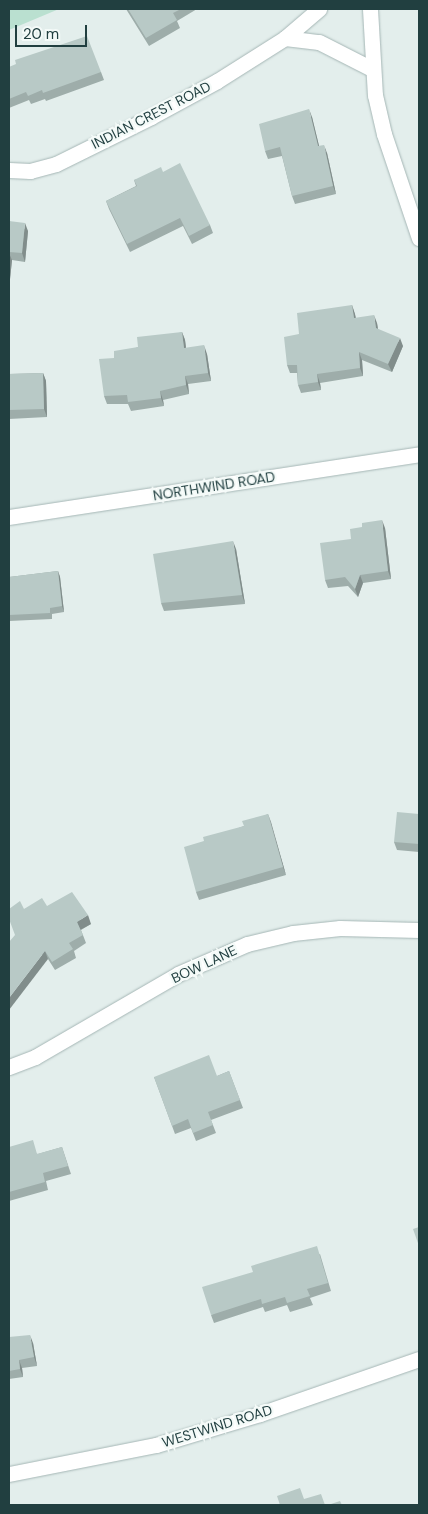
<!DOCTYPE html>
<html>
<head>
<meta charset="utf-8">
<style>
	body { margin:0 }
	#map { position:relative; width:428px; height:1514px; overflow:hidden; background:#e3eeec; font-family:"DM Sans",sans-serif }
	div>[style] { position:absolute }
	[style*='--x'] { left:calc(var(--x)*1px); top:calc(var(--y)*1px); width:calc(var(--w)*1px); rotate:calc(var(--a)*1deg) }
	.green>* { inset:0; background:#bae0d0 }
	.roads { filter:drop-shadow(0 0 1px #a5b6b5) drop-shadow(0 0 1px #a5b6b5) }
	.minor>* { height:15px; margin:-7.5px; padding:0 7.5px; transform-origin:7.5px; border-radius:7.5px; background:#fff }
	.wall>* { inset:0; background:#9eadaa }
	.shaded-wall>* { inset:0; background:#818d8b }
	.building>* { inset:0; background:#b8c9c6 }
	span { translate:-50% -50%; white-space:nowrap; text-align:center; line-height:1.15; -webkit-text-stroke:4.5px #f4faf8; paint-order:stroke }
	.street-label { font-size:14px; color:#213f40 }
	.frame { position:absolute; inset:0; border:10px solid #213f40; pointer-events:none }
	.scale { position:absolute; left:15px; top:25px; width:72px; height:22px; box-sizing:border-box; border:2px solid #213f40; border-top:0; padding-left:6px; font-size:15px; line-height:18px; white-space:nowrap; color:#213f40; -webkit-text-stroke:4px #f4faf8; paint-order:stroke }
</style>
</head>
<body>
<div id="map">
	<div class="green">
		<div style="clip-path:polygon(9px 9px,59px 9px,9px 30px)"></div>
	</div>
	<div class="roads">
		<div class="minor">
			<div style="--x:370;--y:9;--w:86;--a:86.7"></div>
			<div style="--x:375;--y:95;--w:40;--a:77"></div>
			<div style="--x:384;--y:134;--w:110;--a:71.4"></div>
			<div style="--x:285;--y:38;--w:34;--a:7"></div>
			<div style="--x:319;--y:42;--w:59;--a:27"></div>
			<div style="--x:9;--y:170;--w:21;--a:3"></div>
			<div style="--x:30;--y:171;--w:27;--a:-15"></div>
			<div style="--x:56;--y:164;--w:106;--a:-26.3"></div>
			<div style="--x:151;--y:117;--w:75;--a:-28.6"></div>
			<div style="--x:217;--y:81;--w:80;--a:-32.3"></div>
			<div style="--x:285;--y:38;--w:45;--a:-40.5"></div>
			<div style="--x:9;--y:517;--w:415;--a:-8.7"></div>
			<div style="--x:9;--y:1067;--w:28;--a:-21"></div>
			<div style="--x:35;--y:1057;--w:165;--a:-30.1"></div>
			<div style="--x:178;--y:974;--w:75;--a:-23.5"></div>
			<div style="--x:247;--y:944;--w:47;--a:-13.4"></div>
			<div style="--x:293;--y:933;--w:47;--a:-6.1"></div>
			<div style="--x:340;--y:928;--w:79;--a:1.5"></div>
			<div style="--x:9;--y:1474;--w:150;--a:-11.2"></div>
			<div style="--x:156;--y:1445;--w:109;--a:-16.6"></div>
			<div style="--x:260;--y:1414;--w:168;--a:-19.1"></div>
		</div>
	</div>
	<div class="wall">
		<div style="clip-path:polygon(126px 9px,197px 9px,177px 21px,180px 28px,149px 46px)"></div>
		<div style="clip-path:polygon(9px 67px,101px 72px,104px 80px,46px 101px,45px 99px,31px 104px,29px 100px,9px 108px)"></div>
		<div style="clip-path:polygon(312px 117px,319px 146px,327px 153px,336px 194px,295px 204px,292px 196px,282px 156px,268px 159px,265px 151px)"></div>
		<div style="clip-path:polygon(163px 172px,210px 225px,213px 233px,192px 244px,183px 226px,130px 252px,109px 209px,106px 201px,136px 186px,134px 180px)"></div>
		<div style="clip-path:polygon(9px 221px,28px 231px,25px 262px,12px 260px,10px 279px,9px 279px)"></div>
		<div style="clip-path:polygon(352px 305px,356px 318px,377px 323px,378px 329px,403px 346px,392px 372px,362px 360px,363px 376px,320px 383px,321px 390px,301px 393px,298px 385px,297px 373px,290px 373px,287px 365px,299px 334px)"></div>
		<div style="clip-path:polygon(182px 332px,185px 340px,186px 348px,207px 354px,211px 381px,188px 384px,189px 394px,163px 400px,164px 406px,131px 411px,128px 404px,107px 404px,104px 396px,114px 358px,138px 347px)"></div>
		<div style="clip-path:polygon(43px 373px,46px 381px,47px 417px,9px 419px,9px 374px)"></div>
		<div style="clip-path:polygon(385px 528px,391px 579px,363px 583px,358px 597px,348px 586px,328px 588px,325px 580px,351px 539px)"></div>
		<div style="clip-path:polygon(236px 549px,245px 604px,164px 611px,161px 603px)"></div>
		<div style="clip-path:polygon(58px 571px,60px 577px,64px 612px,52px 614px,52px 619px,9px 621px,9px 577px)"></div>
		<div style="clip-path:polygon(268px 814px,286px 875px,199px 900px,196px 892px,204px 841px,244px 826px)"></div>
		<div style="clip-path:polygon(419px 814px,419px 852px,397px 850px,394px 842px)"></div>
		<div style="clip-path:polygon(47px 906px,91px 924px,81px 930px,86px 943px,74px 951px,76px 958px,55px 970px,48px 959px,15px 935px,24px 909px)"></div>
		<div style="clip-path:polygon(229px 1071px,243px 1108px,211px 1120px,216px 1133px,196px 1141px,191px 1128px,175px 1134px,154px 1077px,217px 1076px)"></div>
		<div style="clip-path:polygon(9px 1147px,38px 1154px,62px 1147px,71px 1174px,46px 1181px,48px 1190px,9px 1201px)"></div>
		<div style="clip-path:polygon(320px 1254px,331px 1291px,310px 1298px,313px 1305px,290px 1312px,287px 1305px,265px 1312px,263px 1307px,214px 1323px,211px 1315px)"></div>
		<div style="clip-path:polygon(9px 1337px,33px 1343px,37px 1366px,22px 1368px,23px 1377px,9px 1379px)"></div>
	</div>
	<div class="shaded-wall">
		<div style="clip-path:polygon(309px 109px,312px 117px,321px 154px,318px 146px)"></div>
		<div style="clip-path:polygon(324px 145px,327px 153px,336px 194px,333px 186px)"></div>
		<div style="clip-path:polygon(25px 223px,28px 231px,25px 262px,22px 253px)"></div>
		<div style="clip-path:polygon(9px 253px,12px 260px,10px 279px,9px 277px)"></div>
		<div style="clip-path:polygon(352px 305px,355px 314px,357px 326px,354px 318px)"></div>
		<div style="clip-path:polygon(374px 315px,377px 323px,379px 336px,376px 328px)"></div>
		<div style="clip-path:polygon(182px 332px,185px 340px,187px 356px,184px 348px)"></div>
		<div style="clip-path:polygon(400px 338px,403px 346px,392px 372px,388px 364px)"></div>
		<div style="clip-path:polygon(204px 345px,207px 354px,211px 381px,208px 373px)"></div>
		<div style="clip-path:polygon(359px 352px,362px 360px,363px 376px,360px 368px)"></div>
		<div style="clip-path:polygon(43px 373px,46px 381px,47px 417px,44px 409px)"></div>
		<div style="clip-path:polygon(317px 374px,320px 383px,321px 390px,318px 382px)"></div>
		<div style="clip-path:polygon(185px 376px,188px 384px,189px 394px,186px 385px)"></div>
		<div style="clip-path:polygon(160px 391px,163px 400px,164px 406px,161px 398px)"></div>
		<div style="clip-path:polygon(382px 520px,385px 528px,391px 579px,388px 571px)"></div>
		<div style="clip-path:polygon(233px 541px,236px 549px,245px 604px,242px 595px)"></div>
		<div style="clip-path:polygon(58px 571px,60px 577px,64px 612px,62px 606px)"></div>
		<div style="clip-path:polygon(360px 575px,363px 583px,358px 597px,355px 589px)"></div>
		<div style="clip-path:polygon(268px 814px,271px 822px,286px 875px,283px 867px)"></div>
		<div style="clip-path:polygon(88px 915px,91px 924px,80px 930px,77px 922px)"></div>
		<div style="clip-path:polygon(45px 951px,48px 959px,9px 1010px,9px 998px)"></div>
		<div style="clip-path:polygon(30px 1335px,33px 1343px,37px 1366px,34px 1357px)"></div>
		<div style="clip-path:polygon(19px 1360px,22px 1368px,23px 1377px,20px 1369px)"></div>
	</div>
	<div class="building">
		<div style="clip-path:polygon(128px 9px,181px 9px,173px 13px,177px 20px,146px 38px)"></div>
		<div style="clip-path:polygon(87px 36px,101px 72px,43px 93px,42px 90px,28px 96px,26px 92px,9px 99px,9px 67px,16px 64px,15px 60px)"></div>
		<div style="clip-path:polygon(309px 109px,318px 146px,324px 145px,333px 186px,292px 196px,280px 147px,265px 151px,259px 124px)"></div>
		<div style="clip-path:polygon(180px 163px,210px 225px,189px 236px,180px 218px,127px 244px,106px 201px,137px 186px,134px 180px,161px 167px,163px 172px)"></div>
		<div style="clip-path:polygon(9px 221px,25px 223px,22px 253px,9px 252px)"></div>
		<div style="clip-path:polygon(352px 305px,354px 318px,374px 315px,376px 328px,400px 338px,388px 364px,359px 352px,360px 368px,317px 374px,318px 382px,298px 385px,297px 365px,287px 365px,284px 337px,299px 334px,297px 313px)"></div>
		<div style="clip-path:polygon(182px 332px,184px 348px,204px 345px,208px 373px,185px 376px,186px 385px,160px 391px,161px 398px,128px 402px,127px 395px,104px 396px,99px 359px,114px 358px,114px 351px,138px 347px,137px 337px)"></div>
		<div style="clip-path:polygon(43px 373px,44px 409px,9px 410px,9px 374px)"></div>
		<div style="clip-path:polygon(382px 520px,388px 571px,360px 575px,355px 589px,345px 577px,325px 580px,320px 543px,351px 539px,350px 529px,362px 527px,362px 523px)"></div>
		<div style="clip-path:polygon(233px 541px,242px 595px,161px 603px,153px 554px)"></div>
		<div style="clip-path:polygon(58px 571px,62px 606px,50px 608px,50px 613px,9px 615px,9px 577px)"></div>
		<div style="clip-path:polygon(397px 812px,419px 814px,419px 844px,394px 842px)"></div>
		<div style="clip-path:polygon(268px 814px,283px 867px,196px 892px,184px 847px,204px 841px,203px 837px,244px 826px,242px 821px)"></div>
		<div style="clip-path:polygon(72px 892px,88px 915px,77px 922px,83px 935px,69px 943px,73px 949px,52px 962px,45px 951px,9px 998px,9px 942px,15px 935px,9px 919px,9px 909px,20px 901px,24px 909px,42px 898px,47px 906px)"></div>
		<div style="clip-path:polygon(209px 1055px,217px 1076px,229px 1071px,240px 1100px,208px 1112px,213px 1125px,193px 1133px,188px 1119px,172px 1126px,154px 1077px)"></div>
		<div style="clip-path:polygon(33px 1140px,37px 1154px,62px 1147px,68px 1166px,43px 1173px,45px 1182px,9px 1192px,9px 1147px)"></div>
		<div style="clip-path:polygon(419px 1227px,419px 1246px,413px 1229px)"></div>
		<div style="clip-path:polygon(317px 1246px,328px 1283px,307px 1289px,310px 1296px,287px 1303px,285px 1297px,262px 1304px,261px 1299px,211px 1315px,202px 1287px,253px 1272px,251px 1266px)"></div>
		<div style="clip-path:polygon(30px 1335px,34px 1357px,19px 1360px,20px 1369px,9px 1371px,9px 1337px)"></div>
		<div style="clip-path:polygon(300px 1488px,304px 1499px,321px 1494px,325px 1505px,280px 1505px,277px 1496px)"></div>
		<div style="clip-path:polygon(340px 1501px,342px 1505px,328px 1505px)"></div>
	</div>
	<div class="street-label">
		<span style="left:151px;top:115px;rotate:-27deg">INDIAN CREST ROAD</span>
		<span style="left:214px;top:486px;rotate:-9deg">NORTHWIND ROAD</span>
		<span style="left:204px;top:964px;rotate:-25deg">BOW LANE</span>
		<span style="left:217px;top:1426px;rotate:-17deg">WESTWIND ROAD</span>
	</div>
	<div class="frame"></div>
	<div class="scale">20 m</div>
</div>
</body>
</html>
